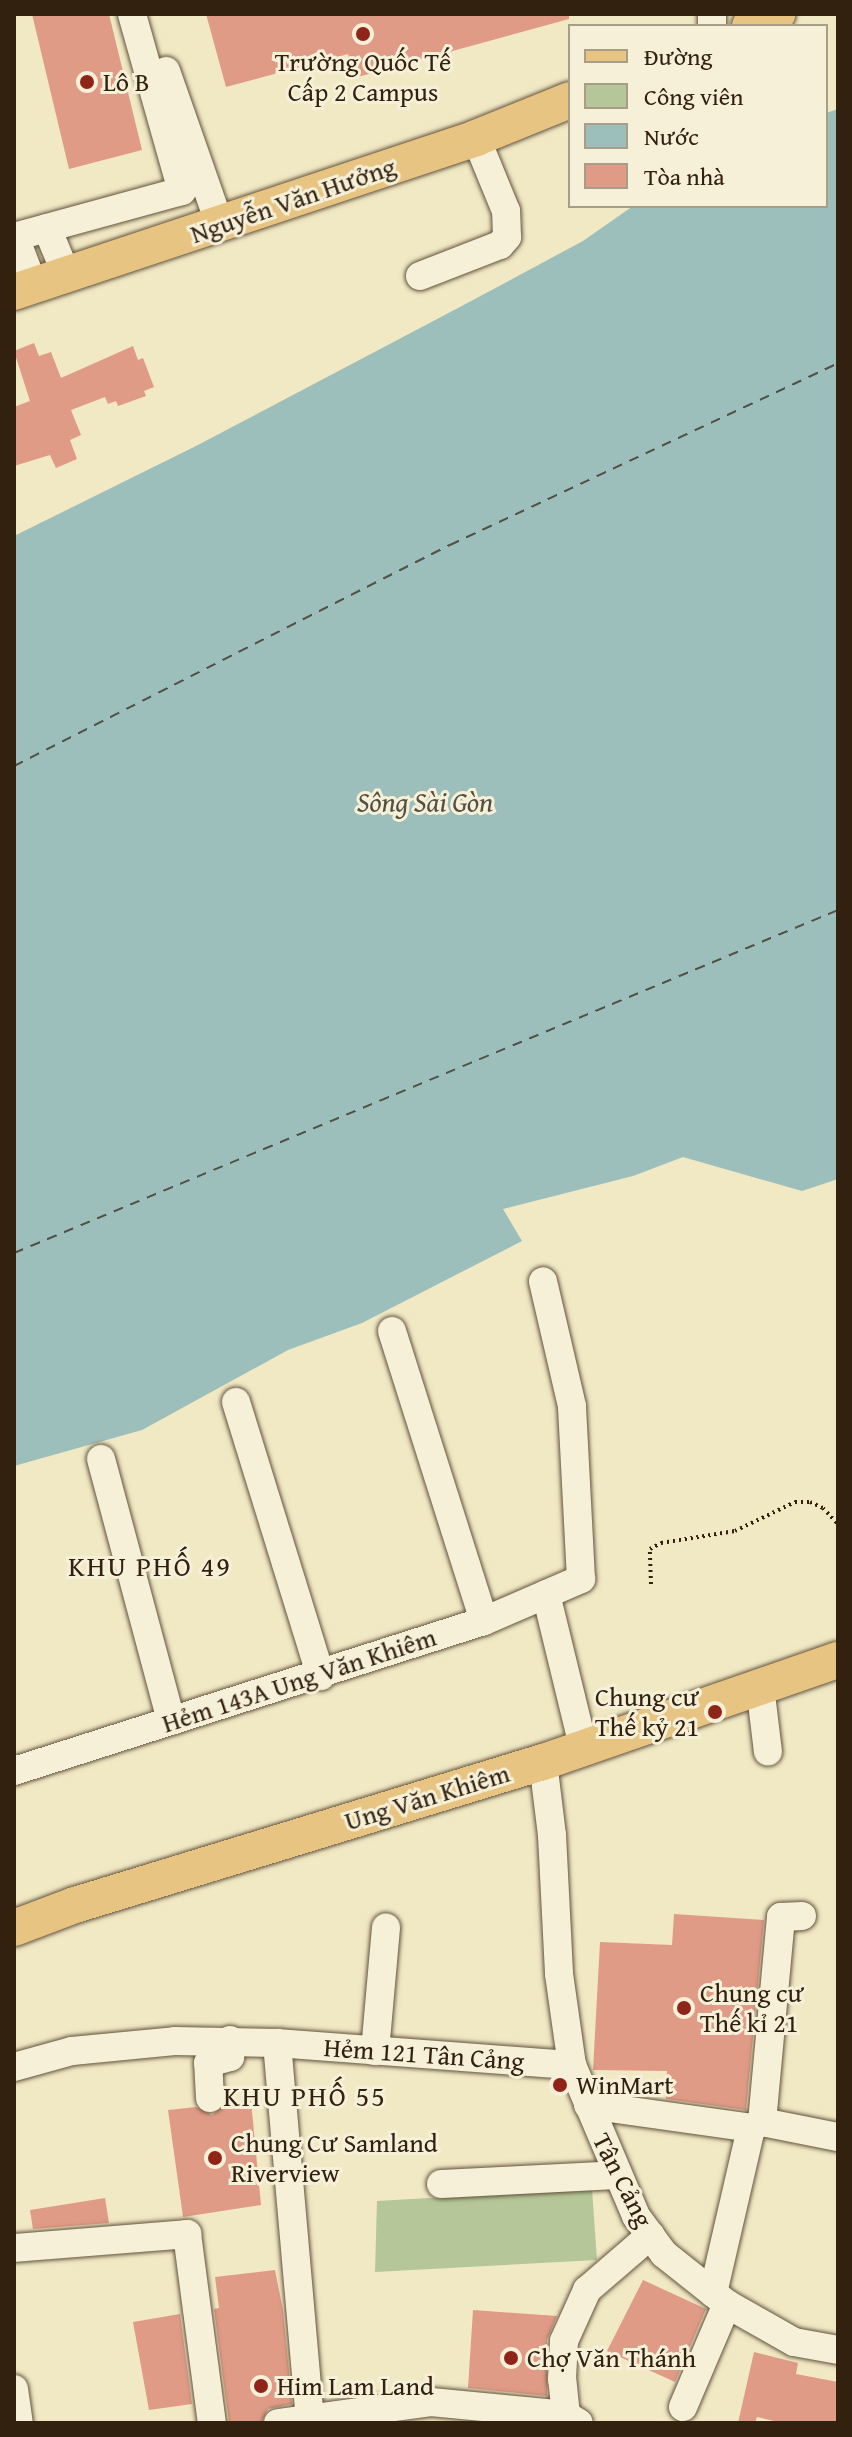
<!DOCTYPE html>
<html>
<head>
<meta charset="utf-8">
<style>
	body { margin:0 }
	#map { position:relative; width:852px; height:2437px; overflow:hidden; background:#f1e8c4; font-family:"Gentium Book Plus",serif }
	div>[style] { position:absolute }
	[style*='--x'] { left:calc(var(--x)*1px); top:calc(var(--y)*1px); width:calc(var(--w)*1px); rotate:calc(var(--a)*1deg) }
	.green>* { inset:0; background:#b5c798 }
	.water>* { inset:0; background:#9cbfbb }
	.ferry>* { height:2px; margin-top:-1px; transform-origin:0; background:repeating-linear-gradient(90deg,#525043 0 10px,transparent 0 18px) }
	.building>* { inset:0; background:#e09b86 }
	.path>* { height:4px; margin-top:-2px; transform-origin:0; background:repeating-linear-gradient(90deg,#32210f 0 2px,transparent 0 6px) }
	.roads { filter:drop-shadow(0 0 2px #62533c) drop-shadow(0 0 2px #62533c) }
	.minor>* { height:28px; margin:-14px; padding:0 14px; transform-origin:14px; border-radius:14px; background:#f6f0d9 }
	.major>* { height:36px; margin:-18px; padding:0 18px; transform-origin:18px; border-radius:18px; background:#e8c482 }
	.dots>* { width:22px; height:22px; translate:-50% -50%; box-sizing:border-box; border:4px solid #f6f0d9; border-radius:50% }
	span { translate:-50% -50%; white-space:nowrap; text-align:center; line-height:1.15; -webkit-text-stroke:6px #f6f0d9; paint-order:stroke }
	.poi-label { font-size:26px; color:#32210f }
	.left { translate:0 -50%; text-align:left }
	.right { translate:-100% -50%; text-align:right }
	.street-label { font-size:26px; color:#32210f }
	.water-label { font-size:28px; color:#525043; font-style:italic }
	.neighbourhood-label { font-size:28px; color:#32210f; letter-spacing:2px }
	.frame { position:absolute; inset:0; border:16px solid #32210f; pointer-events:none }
	.legend { position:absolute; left:568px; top:24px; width:260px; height:184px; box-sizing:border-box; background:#f6f0d9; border:2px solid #a89d88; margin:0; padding:10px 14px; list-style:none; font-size:24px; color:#32210f }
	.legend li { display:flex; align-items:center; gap:16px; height:40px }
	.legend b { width:40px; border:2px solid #a89d88 }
</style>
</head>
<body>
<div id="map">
	<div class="green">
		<div style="clip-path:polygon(592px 2189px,597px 2260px,375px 2272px,377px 2201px)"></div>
	</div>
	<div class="water">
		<div style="clip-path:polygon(838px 109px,838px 1179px,802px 1191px,683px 1157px,633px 1176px,503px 1209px,522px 1241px,362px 1323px,288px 1350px,142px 1430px,14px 1466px,14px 536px,196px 446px,458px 308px,583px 241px,633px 206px,826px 206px,826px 113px)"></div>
	</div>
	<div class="ferry">
		<div style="--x:14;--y:766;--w:489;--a:-26.9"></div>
		<div style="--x:450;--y:545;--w:429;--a:-25.1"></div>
		<div style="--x:14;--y:1253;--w:893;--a:-22.6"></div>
	</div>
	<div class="building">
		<div style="clip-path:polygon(32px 14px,109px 14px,142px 150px,69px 169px)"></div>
		<div style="clip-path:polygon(206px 14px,569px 14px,569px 19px,354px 78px,348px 54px,226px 87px)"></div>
		<div style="clip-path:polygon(34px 343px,39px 356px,51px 352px,61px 378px,133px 346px,138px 360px,143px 358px,154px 387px,144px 391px,146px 396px,118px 406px,116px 401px,108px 404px,105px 397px,71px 410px,81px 435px,70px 440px,77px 459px,56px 468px,50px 455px,14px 466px,14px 407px,30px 401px,14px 351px)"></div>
		<div style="clip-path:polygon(674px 1914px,764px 1920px,746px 2110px,666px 2099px,667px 2071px,593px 2070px,600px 1942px,672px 1945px)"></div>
		<div style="clip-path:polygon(251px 2101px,261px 2205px,183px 2217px,168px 2110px,196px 2107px,212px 2115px,226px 2104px)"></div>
		<div style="clip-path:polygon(105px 2198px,109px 2223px,33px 2229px,30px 2210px)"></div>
		<div style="clip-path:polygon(275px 2270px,283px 2310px,292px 2404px,268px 2409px,261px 2423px,229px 2423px,214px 2309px,219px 2308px,215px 2277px)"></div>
		<div style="clip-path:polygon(643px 2280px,706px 2309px,675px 2382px,607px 2351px)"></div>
		<div style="clip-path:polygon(473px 2310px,557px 2316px,547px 2340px,547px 2396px,468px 2388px)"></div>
		<div style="clip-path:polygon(180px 2314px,192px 2404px,149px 2410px,133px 2322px)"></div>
		<div style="clip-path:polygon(754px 2352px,798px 2363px,796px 2374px,838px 2382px,838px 2423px,783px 2423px,757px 2417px,755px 2423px,738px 2423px)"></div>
	</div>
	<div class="path">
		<div style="--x:651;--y:1584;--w:35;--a:-92"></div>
		<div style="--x:650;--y:1549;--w:13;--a:-29"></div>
		<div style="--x:661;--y:1543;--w:75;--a:-9.2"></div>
		<div style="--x:735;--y:1531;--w:67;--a:-25.8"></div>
		<div style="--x:795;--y:1502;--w:15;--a:0"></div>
		<div style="--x:810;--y:1502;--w:14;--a:25"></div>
		<div style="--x:823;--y:1508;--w:22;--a:47"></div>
	</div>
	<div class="roads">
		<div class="minor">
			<div style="--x:712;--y:26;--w:12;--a:-90"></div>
			<div style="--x:166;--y:71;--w:163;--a:70.7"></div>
			<div style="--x:47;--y:228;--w:52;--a:67.4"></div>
			<div style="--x:14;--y:237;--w:174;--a:-15.3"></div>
			<div style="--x:182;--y:191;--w:184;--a:-105.8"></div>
			<div style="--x:15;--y:237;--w:53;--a:69.2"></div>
			<div style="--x:420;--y:276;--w:86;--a:-21.2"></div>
			<div style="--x:500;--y:245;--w:11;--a:-49"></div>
			<div style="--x:507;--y:237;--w:26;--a:-92"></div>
			<div style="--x:506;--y:211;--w:79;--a:-112.3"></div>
			<div style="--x:392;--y:1331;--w:304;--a:72.4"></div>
			<div style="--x:236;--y:1402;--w:287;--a:72.8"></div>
			<div style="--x:101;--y:1459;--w:271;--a:75"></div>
			<div style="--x:546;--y:1594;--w:156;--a:76.3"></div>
			<div style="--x:760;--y:1686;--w:66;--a:83.1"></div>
			<div style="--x:543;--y:1762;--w:74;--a:83"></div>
			<div style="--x:552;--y:1835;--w:139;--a:87.1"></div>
			<div style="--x:559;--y:1974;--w:92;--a:81.9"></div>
			<div style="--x:572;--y:2065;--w:164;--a:67"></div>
			<div style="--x:636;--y:2216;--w:47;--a:53.6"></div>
			<div style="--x:664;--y:2254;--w:80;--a:38.4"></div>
			<div style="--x:727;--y:2304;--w:77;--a:29.6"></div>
			<div style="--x:794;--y:2342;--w:45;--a:10.3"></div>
			<div style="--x:14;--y:1771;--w:493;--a:-17.7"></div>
			<div style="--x:484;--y:1621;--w:106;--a:-23.4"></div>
			<div style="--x:581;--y:1579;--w:173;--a:-93"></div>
			<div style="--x:572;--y:1406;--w:128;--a:-103.1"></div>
			<div style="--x:277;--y:2043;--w:296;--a:4.3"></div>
			<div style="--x:375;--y:2051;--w:124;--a:-84.9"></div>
			<div style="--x:14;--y:2067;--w:60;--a:-15.4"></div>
			<div style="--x:72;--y:2051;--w:103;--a:-5.5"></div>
			<div style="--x:175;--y:2041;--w:102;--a:1.1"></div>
			<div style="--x:277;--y:2043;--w:376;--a:85"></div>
			<div style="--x:210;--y:2098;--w:35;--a:-93"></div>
			<div style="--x:208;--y:2063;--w:23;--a:-15"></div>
			<div style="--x:230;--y:2057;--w:17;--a:-90"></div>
			<div style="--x:588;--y:2105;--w:165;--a:8"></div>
			<div style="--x:762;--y:2122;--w:77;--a:11.2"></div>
			<div style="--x:441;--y:2184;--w:176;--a:-2.9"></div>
			<div style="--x:14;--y:2248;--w:174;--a:-4.6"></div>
			<div style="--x:187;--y:2234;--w:191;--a:82.5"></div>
			<div style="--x:713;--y:2293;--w:169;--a:-77"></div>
			<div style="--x:751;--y:2128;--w:13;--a:-29"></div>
			<div style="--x:762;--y:2122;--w:206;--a:-84.7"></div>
			<div style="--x:781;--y:1917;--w:21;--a:-3"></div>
			<div style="--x:14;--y:2389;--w:34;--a:82"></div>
			<div style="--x:683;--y:2407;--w:112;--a:-66.9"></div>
			<div style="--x:278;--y:2423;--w:154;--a:-7.8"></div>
			<div style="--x:431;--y:2402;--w:136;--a:5.5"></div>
			<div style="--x:566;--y:2415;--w:15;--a:32"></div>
			<div style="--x:561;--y:2423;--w:9;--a:-58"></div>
			<div style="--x:566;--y:2415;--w:36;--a:-96"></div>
			<div style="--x:562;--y:2379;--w:38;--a:-87"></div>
			<div style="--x:564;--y:2341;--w:56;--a:-65.7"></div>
			<div style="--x:587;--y:2290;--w:84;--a:-40.7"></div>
		</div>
		<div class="major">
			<div style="--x:750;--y:26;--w:30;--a:-24"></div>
			<div style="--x:14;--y:292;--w:487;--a:-18.4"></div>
			<div style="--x:476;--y:138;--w:101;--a:-22"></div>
			<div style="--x:14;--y:1928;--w:65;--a:-20.7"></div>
			<div style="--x:75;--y:1905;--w:489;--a:-17"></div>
			<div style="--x:543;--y:1762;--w:312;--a:-19.1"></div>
		</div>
	</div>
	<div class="dots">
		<div style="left:363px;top:34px;background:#8f2418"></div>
		<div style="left:87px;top:82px;background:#8f2418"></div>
		<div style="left:715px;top:1712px;background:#8f2418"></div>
		<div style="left:684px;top:2008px;background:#8f2418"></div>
		<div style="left:560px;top:2085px;background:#8f2418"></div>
		<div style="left:215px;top:2158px;background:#8f2418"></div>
		<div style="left:511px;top:2358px;background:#8f2418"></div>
		<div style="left:261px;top:2386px;background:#8f2418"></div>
	</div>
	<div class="poi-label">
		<span style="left:363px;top:77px">Trường Quốc Tế<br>Cấp 2 Campus</span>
		<span class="left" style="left:103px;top:82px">Lô B</span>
		<span class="right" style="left:699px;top:1712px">Chung cư<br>Thế kỷ 21</span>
		<span class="left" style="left:700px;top:2008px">Chung cư<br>Thế kỉ 21</span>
		<span class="left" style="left:576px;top:2085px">WinMart</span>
		<span class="left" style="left:231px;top:2158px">Chung Cư Samland<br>Riverview</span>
		<span class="left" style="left:527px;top:2358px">Chợ Văn Thánh</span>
		<span class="left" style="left:277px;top:2386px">Him Lam Land</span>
	</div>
	<div class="street-label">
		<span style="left:293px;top:200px;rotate:-19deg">Nguyễn Văn Hưởng</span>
		<span style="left:299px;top:1680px;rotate:-18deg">Hẻm 143A Ung Văn Khiêm</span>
		<span style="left:427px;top:1797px;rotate:-17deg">Ung Văn Khiêm</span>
		<span style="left:424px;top:2054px;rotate:4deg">Hẻm 121 Tân Cảng</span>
		<span style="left:623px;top:2180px;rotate:63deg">Tân Cảng</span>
	</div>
	<div class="water-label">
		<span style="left:425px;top:802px">Sông Sài Gòn</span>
	</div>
	<div class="neighbourhood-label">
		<span style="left:150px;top:1566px">KHU PHỐ 49</span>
		<span style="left:305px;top:2096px">KHU PHỐ 55</span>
	</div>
	<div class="frame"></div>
	<ul class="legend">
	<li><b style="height:10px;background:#e8c482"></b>Đường</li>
	<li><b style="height:22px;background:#b5c798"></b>Công viên</li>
	<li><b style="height:22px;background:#9cbfbb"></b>Nước</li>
	<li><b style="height:22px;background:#e09b86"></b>Tòa nhà</li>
	</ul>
</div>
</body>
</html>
